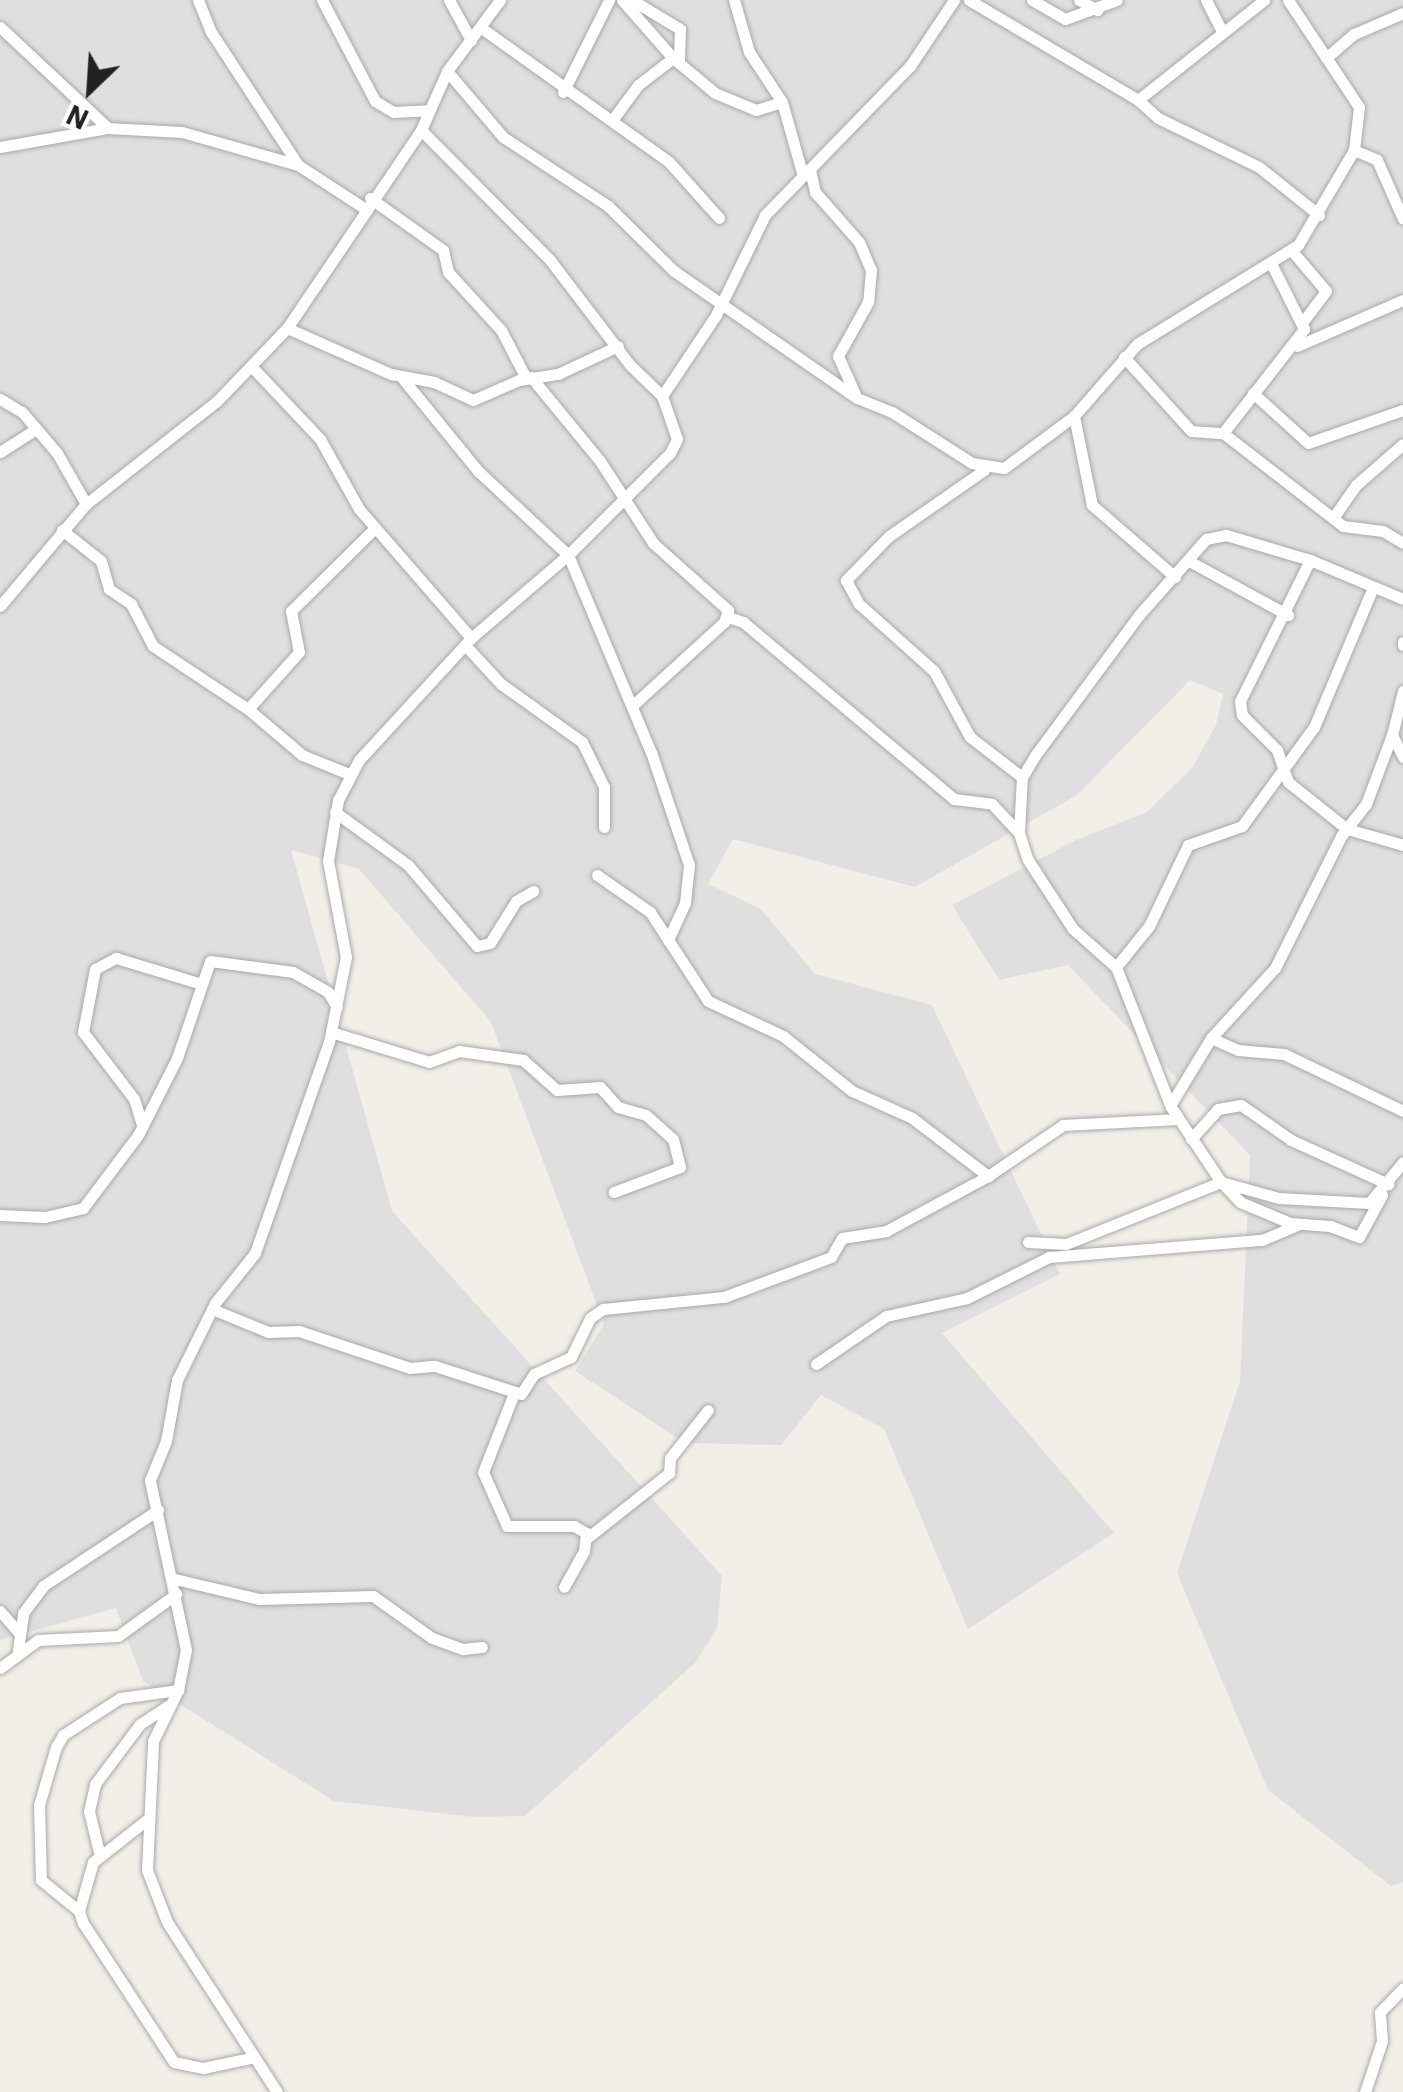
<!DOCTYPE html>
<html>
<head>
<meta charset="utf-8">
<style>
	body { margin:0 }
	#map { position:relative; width:1403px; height:2092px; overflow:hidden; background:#f2efe9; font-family:"IBM Plex Sans",sans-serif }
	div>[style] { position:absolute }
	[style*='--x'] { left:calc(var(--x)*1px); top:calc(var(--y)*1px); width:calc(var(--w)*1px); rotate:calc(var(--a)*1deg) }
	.residential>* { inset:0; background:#e0dfdf }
	.roads { filter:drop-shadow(0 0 2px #a9a9a9) drop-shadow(0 0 2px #a9a9a9) }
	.minor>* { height:11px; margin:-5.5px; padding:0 5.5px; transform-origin:5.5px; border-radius:5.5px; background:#fff }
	span { translate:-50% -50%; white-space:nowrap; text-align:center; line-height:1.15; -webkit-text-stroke:9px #fff; paint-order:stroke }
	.north { position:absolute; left:40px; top:40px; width:100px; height:100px; -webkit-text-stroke:8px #fff; paint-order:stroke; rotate:205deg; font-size:28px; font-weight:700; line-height:40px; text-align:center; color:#222 }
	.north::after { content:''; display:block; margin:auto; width:35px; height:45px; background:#222; clip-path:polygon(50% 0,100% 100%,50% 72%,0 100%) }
</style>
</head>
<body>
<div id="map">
	<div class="residential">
		<div style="clip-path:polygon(0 0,1403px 0,1403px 1882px,1391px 1886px,1268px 1790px,1177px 1573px,1240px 1381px,1250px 1155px,1068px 965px,999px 980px,952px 905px,1076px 840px,1147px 812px,1192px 768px,1216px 725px,1223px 694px,1190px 680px,1077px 795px,915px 887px,733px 839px,708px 884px,761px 909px,815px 974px,932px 1005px,1060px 1274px,942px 1333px,1114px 1533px,968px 1629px,884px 1429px,821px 1395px,781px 1445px,685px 1443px,575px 1371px,604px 1324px,491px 1022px,359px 869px,291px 850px,392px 1211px,722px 1576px,717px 1629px,696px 1662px,525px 1816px,474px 1817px,334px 1801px,143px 1681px,116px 1608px,0 1640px)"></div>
	</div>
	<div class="roads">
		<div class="minor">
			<div style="--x:198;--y:0;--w:35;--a:68"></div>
			<div style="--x:211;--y:32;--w:159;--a:56.8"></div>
			<div style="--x:322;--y:0;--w:114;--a:62.3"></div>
			<div style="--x:375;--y:101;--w:21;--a:31"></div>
			<div style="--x:393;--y:112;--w:35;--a:-3"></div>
			<div style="--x:449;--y:0;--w:46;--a:61.2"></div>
			<div style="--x:622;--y:0;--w:77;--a:48.7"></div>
			<div style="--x:673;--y:58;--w:55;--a:39.8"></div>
			<div style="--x:715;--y:93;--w:44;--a:22.5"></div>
			<div style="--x:756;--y:110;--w:27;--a:-17"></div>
			<div style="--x:632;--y:0;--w:56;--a:31.1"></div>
			<div style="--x:680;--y:29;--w:34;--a:92"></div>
			<div style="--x:734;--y:0;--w:54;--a:73.9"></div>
			<div style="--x:749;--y:52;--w:60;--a:56.6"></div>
			<div style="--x:782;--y:102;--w:77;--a:74.2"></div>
			<div style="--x:969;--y:0;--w:196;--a:30.6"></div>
			<div style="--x:1138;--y:100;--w:161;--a:-38.4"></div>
			<div style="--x:1032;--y:0;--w:38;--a:30"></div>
			<div style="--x:1065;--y:19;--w:55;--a:-20.1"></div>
			<div style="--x:1079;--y:0;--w:21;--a:29"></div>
			<div style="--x:1206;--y:0;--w:36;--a:63"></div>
			<div style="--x:0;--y:27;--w:148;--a:43.1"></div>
			<div style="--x:480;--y:27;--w:232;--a:35.5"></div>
			<div style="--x:669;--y:162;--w:75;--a:48.2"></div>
			<div style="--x:1326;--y:58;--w:37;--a:-41"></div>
			<div style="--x:1354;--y:34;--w:53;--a:-23.2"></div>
			<div style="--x:447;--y:71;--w:87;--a:49.7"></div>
			<div style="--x:503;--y:137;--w:126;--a:33.3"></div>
			<div style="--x:608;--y:206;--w:93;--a:44.6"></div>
			<div style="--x:674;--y:271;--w:223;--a:34.8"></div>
			<div style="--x:857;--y:398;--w:38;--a:22"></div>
			<div style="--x:892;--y:412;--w:95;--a:32.5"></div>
			<div style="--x:972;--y:463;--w:32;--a:9"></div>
			<div style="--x:1004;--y:468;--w:87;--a:-36.6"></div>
			<div style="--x:1074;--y:416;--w:91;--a:78.6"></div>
			<div style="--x:1092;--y:505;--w:110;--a:40.9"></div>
			<div style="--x:563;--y:92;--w:103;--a:-63.4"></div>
			<div style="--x:1138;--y:100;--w:27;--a:42"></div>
			<div style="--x:1158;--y:118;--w:112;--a:25.9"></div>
			<div style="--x:1259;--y:167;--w:77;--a:38.7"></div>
			<div style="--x:613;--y:119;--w:42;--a:-53.7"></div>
			<div style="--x:638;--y:85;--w:44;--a:-37.6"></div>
			<div style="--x:421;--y:130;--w:183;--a:45.2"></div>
			<div style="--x:550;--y:260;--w:132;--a:52.7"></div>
			<div style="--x:630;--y:365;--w:45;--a:44.1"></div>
			<div style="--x:0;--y:147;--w:110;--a:-10"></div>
			<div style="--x:108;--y:128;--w:74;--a:3.1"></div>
			<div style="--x:182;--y:132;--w:121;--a:15.9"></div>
			<div style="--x:298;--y:165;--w:79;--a:33.1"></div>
			<div style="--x:1354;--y:150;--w:25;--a:23"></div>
			<div style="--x:1377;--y:160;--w:64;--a:66.2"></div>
			<div style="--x:810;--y:170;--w:23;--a:77"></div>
			<div style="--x:815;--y:192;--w:67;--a:48.7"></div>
			<div style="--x:859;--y:242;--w:30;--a:67"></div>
			<div style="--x:871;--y:270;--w:32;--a:95"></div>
			<div style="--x:868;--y:302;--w:62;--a:119.1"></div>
			<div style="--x:838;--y:356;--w:42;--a:65.9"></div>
			<div style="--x:370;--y:198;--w:90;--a:35.5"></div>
			<div style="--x:443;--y:250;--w:23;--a:77"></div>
			<div style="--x:448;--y:272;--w:79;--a:47.6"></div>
			<div style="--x:501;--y:330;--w:54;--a:62.5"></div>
			<div style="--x:1292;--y:251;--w:52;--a:49.6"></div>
			<div style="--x:1326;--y:291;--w:36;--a:127"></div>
			<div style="--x:287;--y:328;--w:114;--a:23.9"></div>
			<div style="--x:391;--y:374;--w:44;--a:10.5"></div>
			<div style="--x:434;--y:382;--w:43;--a:24.8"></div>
			<div style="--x:473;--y:400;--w:50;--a:-23.5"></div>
			<div style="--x:519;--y:380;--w:39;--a:-9"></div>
			<div style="--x:558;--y:374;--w:66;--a:-25"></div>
			<div style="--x:1297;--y:346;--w:116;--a:-23.5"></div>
			<div style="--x:1124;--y:357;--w:100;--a:47.8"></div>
			<div style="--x:1191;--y:431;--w:32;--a:4"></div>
			<div style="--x:1223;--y:433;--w:152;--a:37.8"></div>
			<div style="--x:1343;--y:526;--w:40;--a:7.1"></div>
			<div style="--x:1383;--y:531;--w:23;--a:31"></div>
			<div style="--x:253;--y:368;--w:98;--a:46.7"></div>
			<div style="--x:320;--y:439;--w:80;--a:60.9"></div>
			<div style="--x:359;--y:509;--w:171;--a:49"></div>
			<div style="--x:531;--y:377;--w:109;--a:50.6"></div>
			<div style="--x:600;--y:461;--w:98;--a:57.1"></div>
			<div style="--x:653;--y:543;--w:101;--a:41.8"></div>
			<div style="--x:728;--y:610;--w:13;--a:108"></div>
			<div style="--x:724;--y:622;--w:125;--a:137.6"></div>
			<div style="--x:403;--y:379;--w:119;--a:50.8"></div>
			<div style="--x:478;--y:471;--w:123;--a:43"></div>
			<div style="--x:568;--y:555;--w:214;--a:67.2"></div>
			<div style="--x:651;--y:752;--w:119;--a:71.4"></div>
			<div style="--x:689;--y:865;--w:38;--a:96"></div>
			<div style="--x:685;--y:903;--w:41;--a:114.7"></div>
			<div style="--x:1253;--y:393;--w:74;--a:42.3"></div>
			<div style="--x:1308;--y:443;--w:101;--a:-19.2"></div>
			<div style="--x:0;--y:399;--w:26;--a:31"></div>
			<div style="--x:22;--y:412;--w:54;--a:49.5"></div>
			<div style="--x:57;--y:453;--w:59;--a:60.4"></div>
			<div style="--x:1074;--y:416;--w:96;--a:-48.8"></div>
			<div style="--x:1137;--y:344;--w:189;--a:-31.6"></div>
			<div style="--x:1298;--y:245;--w:110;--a:-59.5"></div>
			<div style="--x:1354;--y:150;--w:43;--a:-83.4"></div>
			<div style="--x:1359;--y:107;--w:128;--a:-123.6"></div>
			<div style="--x:1223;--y:433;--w:132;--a:-52.1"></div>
			<div style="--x:1304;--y:329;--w:72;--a:-116.6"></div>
			<div style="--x:0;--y:452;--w:43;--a:-32.6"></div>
			<div style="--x:984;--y:470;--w:116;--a:145.2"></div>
			<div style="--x:889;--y:536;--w:62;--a:134.3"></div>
			<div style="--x:846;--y:580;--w:27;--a:62"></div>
			<div style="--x:859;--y:604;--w:101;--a:41.8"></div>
			<div style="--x:934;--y:671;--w:75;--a:61.4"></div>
			<div style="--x:970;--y:737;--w:66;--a:37.6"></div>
			<div style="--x:1333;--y:518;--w:40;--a:-55.1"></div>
			<div style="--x:1356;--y:485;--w:62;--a:-41.1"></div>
			<div style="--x:62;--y:530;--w:50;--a:38.5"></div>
			<div style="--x:101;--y:561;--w:29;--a:74"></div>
			<div style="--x:109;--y:589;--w:27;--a:34"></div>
			<div style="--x:131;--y:604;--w:47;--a:62.4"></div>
			<div style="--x:153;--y:646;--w:114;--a:33.6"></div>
			<div style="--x:248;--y:709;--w:71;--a:40.4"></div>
			<div style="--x:302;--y:755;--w:51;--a:22"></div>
			<div style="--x:1310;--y:560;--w:88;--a:-163.4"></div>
			<div style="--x:1226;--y:535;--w:20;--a:169"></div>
			<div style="--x:1206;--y:539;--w:101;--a:131.4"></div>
			<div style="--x:1139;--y:615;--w:173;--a:126.5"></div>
			<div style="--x:1036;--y:754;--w:27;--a:121"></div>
			<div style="--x:1022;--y:777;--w:56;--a:93.1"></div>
			<div style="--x:1019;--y:833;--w:28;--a:72"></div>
			<div style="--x:1028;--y:860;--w:82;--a:56.9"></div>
			<div style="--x:1073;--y:929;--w:57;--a:41.5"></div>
			<div style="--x:1116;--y:967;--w:150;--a:68.6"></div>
			<div style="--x:1171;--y:1107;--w:90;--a:56.3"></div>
			<div style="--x:1221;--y:1182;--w:60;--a:15.4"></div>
			<div style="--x:1279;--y:1198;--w:90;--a:3.2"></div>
			<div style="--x:1369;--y:1203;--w:53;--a:-50.3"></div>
			<div style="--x:1189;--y:561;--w:113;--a:28.6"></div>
			<div style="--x:1403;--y:599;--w:101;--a:-157.2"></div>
			<div style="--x:1310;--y:560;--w:157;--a:116.4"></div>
			<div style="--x:1240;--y:701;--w:14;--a:82"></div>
			<div style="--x:1242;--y:715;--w:49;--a:45"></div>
			<div style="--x:1277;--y:750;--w:34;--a:71"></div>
			<div style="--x:1288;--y:782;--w:75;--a:38.5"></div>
			<div style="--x:1347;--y:829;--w:58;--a:15.9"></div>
			<div style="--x:0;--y:606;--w:133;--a:-49.9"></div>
			<div style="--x:86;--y:504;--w:167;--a:-38.2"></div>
			<div style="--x:217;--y:401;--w:101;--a:-46.2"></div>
			<div style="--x:287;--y:328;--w:239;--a:-55.9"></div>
			<div style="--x:421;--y:130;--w:64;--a:-66.2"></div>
			<div style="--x:447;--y:71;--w:89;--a:-53.3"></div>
			<div style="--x:728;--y:617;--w:16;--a:18"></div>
			<div style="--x:743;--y:622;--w:275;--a:40"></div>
			<div style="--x:954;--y:799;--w:38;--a:7"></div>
			<div style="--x:992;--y:804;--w:40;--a:47"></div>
			<div style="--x:1403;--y:642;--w:3;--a:90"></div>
			<div style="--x:465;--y:645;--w:53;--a:47.3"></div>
			<div style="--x:501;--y:684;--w:100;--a:35.6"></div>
			<div style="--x:582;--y:742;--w:50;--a:63.9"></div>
			<div style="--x:604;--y:787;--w:40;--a:90"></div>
			<div style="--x:1403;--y:691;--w:45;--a:104"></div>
			<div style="--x:1392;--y:735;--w:25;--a:63"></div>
			<div style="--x:248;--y:709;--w:76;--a:-48.2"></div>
			<div style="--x:299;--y:652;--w:42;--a:-101"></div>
			<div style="--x:291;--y:611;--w:118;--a:-44.7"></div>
			<div style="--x:335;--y:812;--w:90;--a:36"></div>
			<div style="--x:408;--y:865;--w:106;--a:49.6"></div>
			<div style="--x:477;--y:946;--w:13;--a:-13"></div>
			<div style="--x:490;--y:943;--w:49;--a:-58.2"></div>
			<div style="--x:516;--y:901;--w:20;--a:-30"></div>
			<div style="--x:597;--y:875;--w:65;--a:34.9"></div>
			<div style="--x:650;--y:912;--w:106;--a:56.9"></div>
			<div style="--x:708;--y:1001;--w:83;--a:25"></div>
			<div style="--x:783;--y:1036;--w:88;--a:38.6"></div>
			<div style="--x:852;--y:1091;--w:66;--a:24.2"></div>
			<div style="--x:912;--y:1118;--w:96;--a:37.3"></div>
			<div style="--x:1116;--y:967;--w:53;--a:-51.2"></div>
			<div style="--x:1149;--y:926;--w:90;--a:-64.3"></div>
			<div style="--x:1188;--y:845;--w:57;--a:-19.4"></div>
			<div style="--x:1242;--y:826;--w:122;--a:-54"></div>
			<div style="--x:1314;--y:727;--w:152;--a:-67.1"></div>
			<div style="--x:331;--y:1032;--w:102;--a:17"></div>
			<div style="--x:429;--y:1062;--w:32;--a:-20"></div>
			<div style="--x:459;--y:1051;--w:65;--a:8"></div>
			<div style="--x:523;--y:1060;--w:45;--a:41.4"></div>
			<div style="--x:557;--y:1090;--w:43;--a:-4"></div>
			<div style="--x:600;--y:1087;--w:27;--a:48"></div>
			<div style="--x:618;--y:1107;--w:29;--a:16"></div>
			<div style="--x:646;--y:1115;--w:36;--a:42"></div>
			<div style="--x:673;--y:1139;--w:29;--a:76"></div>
			<div style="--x:680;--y:1167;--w:71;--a:159.3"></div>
			<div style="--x:1211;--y:1038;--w:30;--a:24"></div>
			<div style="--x:1238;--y:1050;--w:46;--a:5"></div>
			<div style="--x:1284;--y:1054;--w:132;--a:25.6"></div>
			<div style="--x:1171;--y:1104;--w:77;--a:-58.8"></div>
			<div style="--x:1211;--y:1038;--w:95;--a:-47.6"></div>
			<div style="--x:1275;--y:968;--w:148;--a:-63.4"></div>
			<div style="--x:1341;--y:836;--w:41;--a:-52"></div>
			<div style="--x:1366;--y:804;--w:74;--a:-69.4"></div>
			<div style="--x:142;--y:1125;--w:27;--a:-107"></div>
			<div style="--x:134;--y:1099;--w:84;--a:-127.3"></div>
			<div style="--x:83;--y:1032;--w:64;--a:-79.2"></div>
			<div style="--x:95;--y:969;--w:24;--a:-28"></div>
			<div style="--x:116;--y:958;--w:87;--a:16.8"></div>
			<div style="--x:1191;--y:1139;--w:40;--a:-48"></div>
			<div style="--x:1218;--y:1109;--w:23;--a:-10"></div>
			<div style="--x:1241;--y:1105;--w:61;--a:35"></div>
			<div style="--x:1291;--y:1140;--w:107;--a:24.4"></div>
			<div style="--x:0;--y:1215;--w:45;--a:2.5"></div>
			<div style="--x:45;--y:1217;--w:39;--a:-13"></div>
			<div style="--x:83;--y:1208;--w:91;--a:-53"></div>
			<div style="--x:138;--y:1135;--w:86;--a:-63.1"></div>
			<div style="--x:177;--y:1058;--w:102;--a:-71.2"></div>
			<div style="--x:210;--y:961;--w:84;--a:7.5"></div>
			<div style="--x:293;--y:972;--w:40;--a:29.7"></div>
			<div style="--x:328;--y:992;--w:17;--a:59"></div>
			<div style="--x:1028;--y:1242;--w:38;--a:3"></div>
			<div style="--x:1066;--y:1244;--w:167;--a:-21.8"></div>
			<div style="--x:1221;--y:1182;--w:28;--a:46"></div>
			<div style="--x:1240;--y:1202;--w:54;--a:22.8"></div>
			<div style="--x:1290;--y:1223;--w:40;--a:4.3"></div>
			<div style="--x:1330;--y:1226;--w:31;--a:21"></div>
			<div style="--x:1359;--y:1237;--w:48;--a:-61.3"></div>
			<div style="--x:212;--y:1309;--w:61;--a:22.3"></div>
			<div style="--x:268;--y:1332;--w:31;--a:-2"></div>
			<div style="--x:299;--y:1331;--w:117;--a:18.4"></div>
			<div style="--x:410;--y:1368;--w:25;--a:-5"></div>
			<div style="--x:435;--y:1366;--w:90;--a:18"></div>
			<div style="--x:521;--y:1394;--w:24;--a:-57"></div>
			<div style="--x:534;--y:1374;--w:41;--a:-24.7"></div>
			<div style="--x:571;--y:1357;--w:43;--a:-64"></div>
			<div style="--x:590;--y:1318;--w:16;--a:-35"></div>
			<div style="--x:603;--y:1309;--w:122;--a:-5.7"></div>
			<div style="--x:724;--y:1297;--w:114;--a:-20.5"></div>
			<div style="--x:831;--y:1257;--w:22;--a:-60"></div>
			<div style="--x:842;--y:1238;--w:45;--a:-9"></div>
			<div style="--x:886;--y:1231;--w:116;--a:-28.3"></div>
			<div style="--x:988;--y:1176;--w:91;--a:-34.2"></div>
			<div style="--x:1063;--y:1125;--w:115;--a:-3"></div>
			<div style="--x:816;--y:1364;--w:85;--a:-34.4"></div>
			<div style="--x:886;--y:1316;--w:83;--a:-12.5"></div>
			<div style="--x:967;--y:1298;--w:92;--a:-26.6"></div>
			<div style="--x:1049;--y:1257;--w:214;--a:-4.6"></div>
			<div style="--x:1262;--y:1240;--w:39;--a:-23"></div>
			<div style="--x:514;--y:1393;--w:85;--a:111.4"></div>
			<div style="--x:483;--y:1472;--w:59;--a:66"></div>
			<div style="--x:507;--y:1526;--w:67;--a:0"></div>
			<div style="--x:574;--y:1526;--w:14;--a:30"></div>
			<div style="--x:586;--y:1533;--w:18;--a:96"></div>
			<div style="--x:584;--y:1551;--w:41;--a:119.1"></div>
			<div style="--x:587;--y:1538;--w:105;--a:-38.4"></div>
			<div style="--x:669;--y:1473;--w:15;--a:-86"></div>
			<div style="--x:670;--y:1458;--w:61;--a:-51.6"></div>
			<div style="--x:175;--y:1579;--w:86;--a:13.4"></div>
			<div style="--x:259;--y:1599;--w:114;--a:-1.5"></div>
			<div style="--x:373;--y:1596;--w:72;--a:35.4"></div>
			<div style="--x:432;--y:1638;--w:33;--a:20"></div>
			<div style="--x:463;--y:1649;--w:19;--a:-6"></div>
			<div style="--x:0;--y:1611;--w:30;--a:49"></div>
			<div style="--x:18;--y:1650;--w:37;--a:-82"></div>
			<div style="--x:23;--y:1613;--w:34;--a:-53"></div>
			<div style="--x:43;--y:1586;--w:138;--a:-33.5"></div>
			<div style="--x:0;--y:1668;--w:47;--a:-36.4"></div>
			<div style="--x:38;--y:1640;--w:80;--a:-2.9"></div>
			<div style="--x:118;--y:1636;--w:72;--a:-35.9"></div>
			<div style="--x:149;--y:1818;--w:71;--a:141.8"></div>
			<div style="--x:93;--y:1862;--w:51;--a:105.9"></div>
			<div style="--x:79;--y:1911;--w:13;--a:72"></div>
			<div style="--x:83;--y:1923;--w:166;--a:56.8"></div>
			<div style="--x:174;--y:2062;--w:30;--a:12"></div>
			<div style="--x:203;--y:2068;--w:49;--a:-11.8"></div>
			<div style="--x:99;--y:1852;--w:42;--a:-103.7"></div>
			<div style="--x:89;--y:1811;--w:28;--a:-77"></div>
			<div style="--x:95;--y:1784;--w:75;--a:-53.1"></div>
			<div style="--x:140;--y:1724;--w:35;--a:-33"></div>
			<div style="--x:79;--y:1911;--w:49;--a:-140.8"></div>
			<div style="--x:41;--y:1880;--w:75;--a:-91.5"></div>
			<div style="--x:39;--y:1805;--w:60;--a:-73.7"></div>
			<div style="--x:56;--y:1747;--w:14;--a:-60"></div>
			<div style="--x:63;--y:1735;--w:68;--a:-33"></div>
			<div style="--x:120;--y:1698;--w:59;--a:-7.9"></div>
			<div style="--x:277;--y:2092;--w:202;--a:-122.9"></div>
			<div style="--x:167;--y:1922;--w:56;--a:-111"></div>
			<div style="--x:147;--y:1870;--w:129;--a:-87.3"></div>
			<div style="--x:153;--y:1741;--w:57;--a:-63.9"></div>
			<div style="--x:178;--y:1690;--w:41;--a:-78.7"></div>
			<div style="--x:186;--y:1650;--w:174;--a:-102"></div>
			<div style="--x:150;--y:1480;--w:42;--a:-67.7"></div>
			<div style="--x:166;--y:1441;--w:62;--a:-79.8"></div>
			<div style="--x:177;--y:1380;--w:86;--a:-63.7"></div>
			<div style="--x:215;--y:1303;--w:64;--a:-51.3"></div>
			<div style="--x:255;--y:1253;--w:224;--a:-70.7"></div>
			<div style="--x:329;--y:1042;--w:87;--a:-78.7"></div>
			<div style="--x:346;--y:957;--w:98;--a:-100.6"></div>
			<div style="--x:328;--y:861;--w:62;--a:-80.7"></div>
			<div style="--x:338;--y:800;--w:45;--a:-62.3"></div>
			<div style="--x:359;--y:760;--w:166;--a:-47.4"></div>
			<div style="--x:471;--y:638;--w:128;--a:-40.6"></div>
			<div style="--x:568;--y:555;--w:144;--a:-45"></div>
			<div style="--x:670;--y:453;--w:16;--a:-63"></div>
			<div style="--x:677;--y:439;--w:46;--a:-109.2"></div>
			<div style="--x:662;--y:396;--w:97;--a:-56.3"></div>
			<div style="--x:716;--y:315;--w:111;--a:-63.9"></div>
			<div style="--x:765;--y:215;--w:208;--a:-45.8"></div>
			<div style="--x:910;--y:66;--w:79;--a:-56.3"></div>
			<div style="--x:1365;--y:2092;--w:54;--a:-71.6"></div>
			<div style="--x:1382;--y:2041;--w:29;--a:-94"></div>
			<div style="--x:1380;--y:2012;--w:33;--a:-46"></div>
		</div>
	</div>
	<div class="north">N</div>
</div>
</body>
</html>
